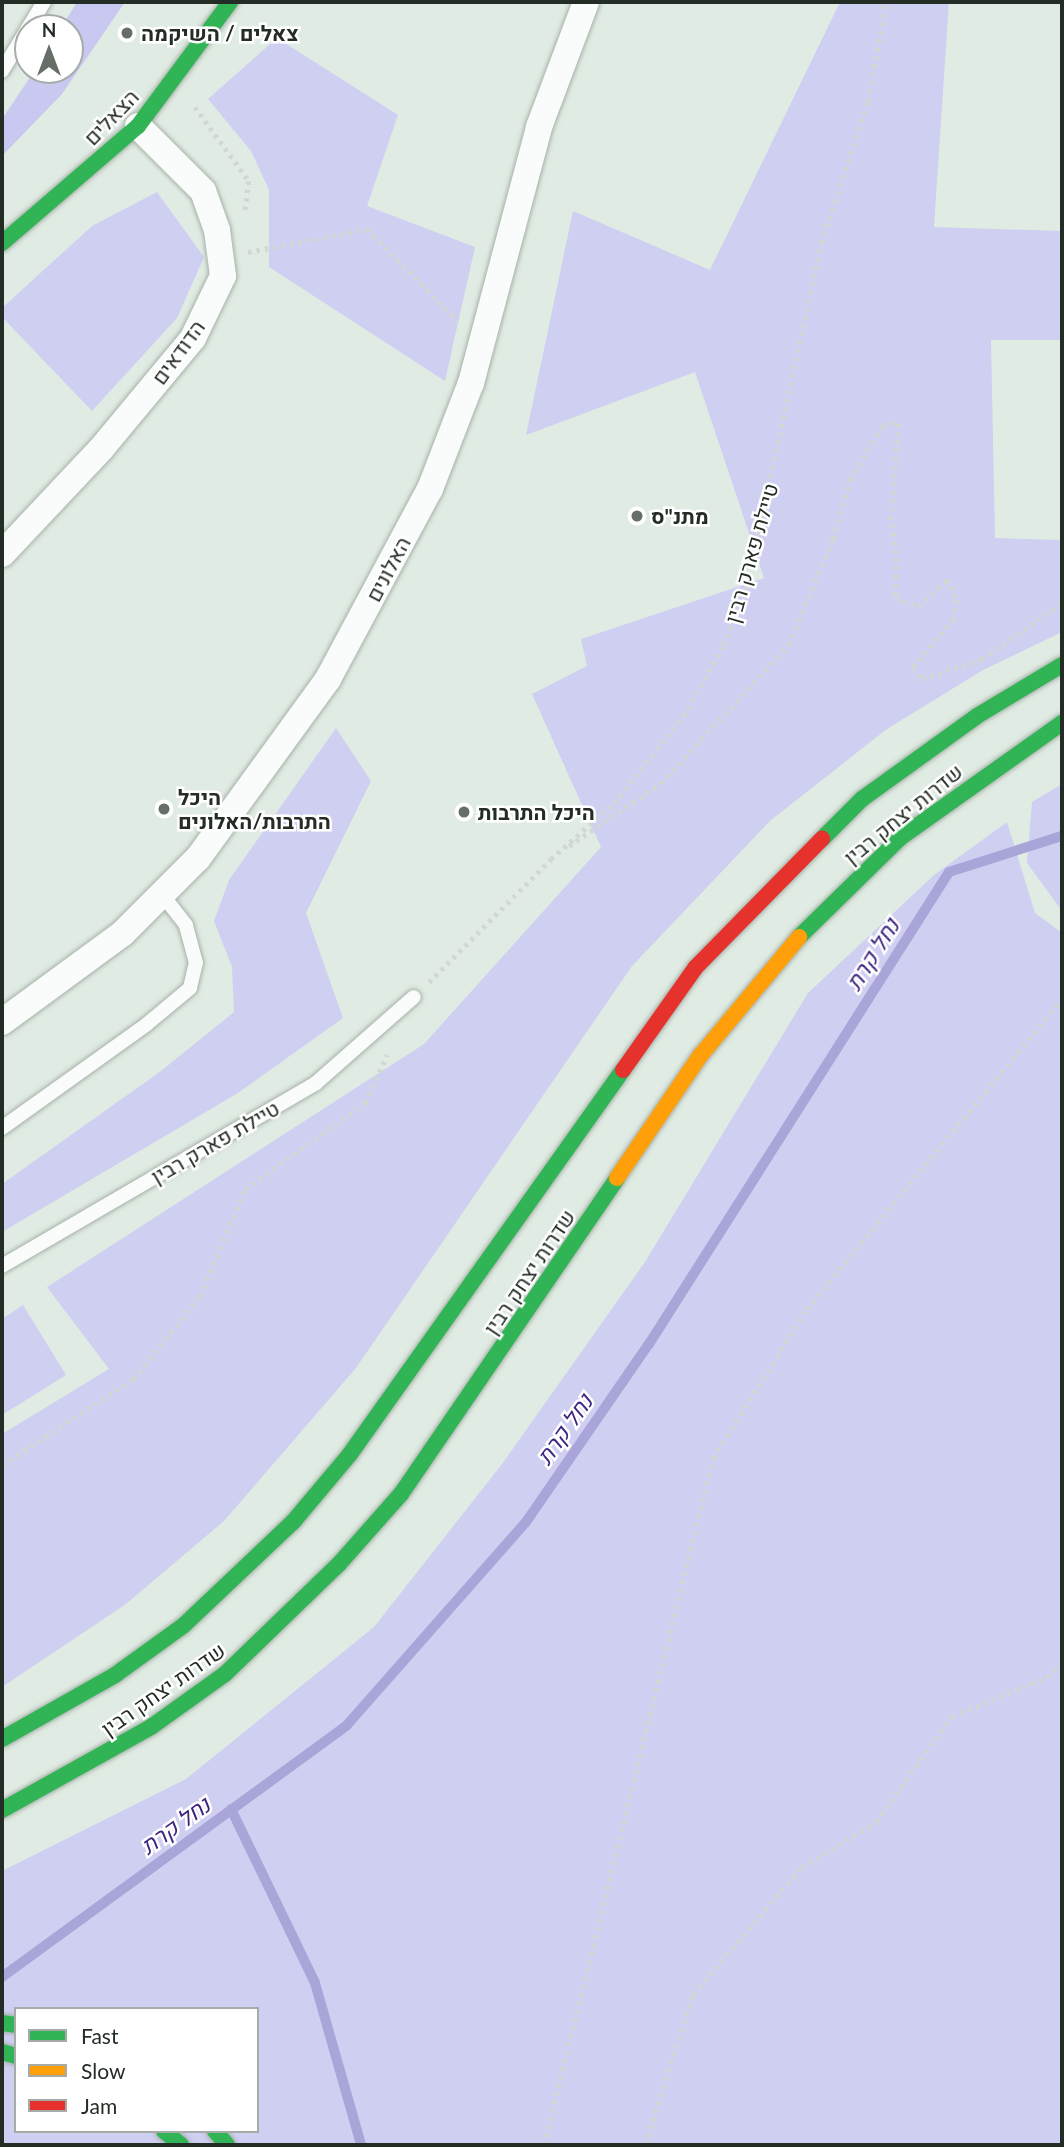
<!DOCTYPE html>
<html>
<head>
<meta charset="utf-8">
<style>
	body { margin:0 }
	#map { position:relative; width:1064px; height:2147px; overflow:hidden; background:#e0ece3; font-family:Lato,Heebo,sans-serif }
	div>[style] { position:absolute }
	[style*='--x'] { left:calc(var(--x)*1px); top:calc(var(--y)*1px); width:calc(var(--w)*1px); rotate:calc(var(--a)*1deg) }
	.green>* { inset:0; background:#cfcff2 }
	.forest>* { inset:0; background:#c9c8f0 }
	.stream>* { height:10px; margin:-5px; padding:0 5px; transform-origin:5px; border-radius:5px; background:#a9a5d8 }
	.path>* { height:4.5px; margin-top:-2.25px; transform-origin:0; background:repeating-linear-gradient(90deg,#d2d7d4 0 3.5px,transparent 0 8.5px) }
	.roads { filter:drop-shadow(0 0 2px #a7b1a9) drop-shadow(0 0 2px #a7b1a9) }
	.lane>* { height:14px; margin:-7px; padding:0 7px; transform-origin:7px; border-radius:7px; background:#fafcfb }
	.street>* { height:26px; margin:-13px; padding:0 13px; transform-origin:13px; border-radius:13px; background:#fafcfb }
	.fast>* { height:16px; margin:-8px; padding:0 8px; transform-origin:8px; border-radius:8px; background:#30b455 }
	.slow>* { height:16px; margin:-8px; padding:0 8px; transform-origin:8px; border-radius:8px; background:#ff9f0a }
	.jam>* { height:16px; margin:-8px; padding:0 8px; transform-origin:8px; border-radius:8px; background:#e5322d }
	.dots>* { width:19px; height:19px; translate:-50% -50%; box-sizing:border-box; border:4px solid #fff; border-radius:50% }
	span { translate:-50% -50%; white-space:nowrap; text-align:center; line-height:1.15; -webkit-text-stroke:5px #fff; paint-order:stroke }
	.poi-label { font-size:21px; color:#232c25; font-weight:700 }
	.left { translate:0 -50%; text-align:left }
	.street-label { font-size:21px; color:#232c25 }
	.water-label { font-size:23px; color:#3f2680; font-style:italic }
	.frame { position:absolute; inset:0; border:4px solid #232c25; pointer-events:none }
	.legend { position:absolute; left:14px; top:2007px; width:245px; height:126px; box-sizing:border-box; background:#fff; border:2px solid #a7aba8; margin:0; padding:9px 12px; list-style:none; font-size:21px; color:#232c25 }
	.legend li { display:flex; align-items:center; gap:14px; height:35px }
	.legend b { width:35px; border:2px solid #a7aba8 }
	.north { position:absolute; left:14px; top:14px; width:70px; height:70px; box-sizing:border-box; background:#fff; border:2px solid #a7aba8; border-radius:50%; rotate:0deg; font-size:19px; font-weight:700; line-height:28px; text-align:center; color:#232c25 }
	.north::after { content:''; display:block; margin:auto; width:24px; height:32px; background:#656f68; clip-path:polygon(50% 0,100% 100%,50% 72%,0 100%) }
</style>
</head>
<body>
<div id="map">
	<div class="green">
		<div style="clip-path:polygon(840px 2px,949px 2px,934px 227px,1062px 231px,1062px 340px,991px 340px,995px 538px,1062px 540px,1062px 632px,983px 670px,887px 729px,771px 820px,632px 966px,356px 1368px,224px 1521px,126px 1604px,2px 1687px,2px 1434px,109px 1369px,47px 1287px,424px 1044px,601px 847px,532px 694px,587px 666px,581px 639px,764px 578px,695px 372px,526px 435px,573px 211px,710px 270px)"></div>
		<div style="clip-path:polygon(277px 38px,398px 115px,367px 206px,475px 247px,445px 381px,269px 267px,269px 190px,251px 151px,208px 99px)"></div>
		<div style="clip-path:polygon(157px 192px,204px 257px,177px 318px,92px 411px,2px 317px,2px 308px,92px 226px)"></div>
		<div style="clip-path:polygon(336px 728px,371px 781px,306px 913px,343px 1018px,238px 1093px,2px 1232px,2px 1184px,161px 1071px,234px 1012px,232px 967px,214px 921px,229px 880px)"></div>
		<div style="clip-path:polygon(1062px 784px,1062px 911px,1027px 863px,1032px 802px)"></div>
		<div style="clip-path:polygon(evenodd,1007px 822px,1035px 913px,1062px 933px,1062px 2145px,2px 2145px,2px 1871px,186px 1779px,374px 1627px,502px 1464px,645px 1262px,808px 993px,934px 875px,1007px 822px,16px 2009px,257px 2009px,257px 2131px,16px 2131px,16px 2009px)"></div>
		<div style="clip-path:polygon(23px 1305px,66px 1375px,2px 1415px,2px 1319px)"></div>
	</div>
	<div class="forest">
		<div style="clip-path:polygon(77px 2px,125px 2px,62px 94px,2px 156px,2px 119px,35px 70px,70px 70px,70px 28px,61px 28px)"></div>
	</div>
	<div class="stream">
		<div style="--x:231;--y:1809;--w:193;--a:64.2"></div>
		<div style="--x:315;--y:1983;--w:168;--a:74.1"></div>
		<div style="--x:2;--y:1977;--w:427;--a:-36.1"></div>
		<div style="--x:347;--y:1725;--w:271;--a:-48.6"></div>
		<div style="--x:526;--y:1522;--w:216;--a:-55.4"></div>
		<div style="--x:649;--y:1344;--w:559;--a:-57.56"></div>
		<div style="--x:949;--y:872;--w:119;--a:-17.7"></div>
	</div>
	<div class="path">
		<div style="--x:195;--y:107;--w:92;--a:53.9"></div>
		<div style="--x:249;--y:181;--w:31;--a:97"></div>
		<div style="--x:248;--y:252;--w:121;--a:-10.9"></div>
		<div style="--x:367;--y:229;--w:129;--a:45.3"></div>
		<div style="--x:569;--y:846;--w:112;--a:-34.4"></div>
		<div style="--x:661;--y:783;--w:188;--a:-47.2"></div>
		<div style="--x:789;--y:645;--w:115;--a:-67.5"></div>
		<div style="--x:833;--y:539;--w:61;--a:-73.9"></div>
		<div style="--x:850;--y:480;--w:65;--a:-59.5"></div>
		<div style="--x:883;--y:424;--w:16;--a:-4"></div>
		<div style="--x:899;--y:423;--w:93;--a:94.9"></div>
		<div style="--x:891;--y:516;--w:42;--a:81.9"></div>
		<div style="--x:897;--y:558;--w:41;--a:92.8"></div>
		<div style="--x:895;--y:599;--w:25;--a:16"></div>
		<div style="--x:919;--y:606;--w:40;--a:-43"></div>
		<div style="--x:948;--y:579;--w:23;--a:67"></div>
		<div style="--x:957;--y:600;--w:19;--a:99"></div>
		<div style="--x:954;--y:619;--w:63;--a:130.5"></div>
		<div style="--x:913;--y:667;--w:15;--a:53"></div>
		<div style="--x:922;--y:679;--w:63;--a:-18.4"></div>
		<div style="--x:982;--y:659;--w:98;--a:-35"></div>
		<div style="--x:429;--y:982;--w:173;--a:-45.2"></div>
		<div style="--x:551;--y:859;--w:84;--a:-41.6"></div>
		<div style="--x:614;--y:803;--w:111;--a:-51.6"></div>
		<div style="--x:683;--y:716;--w:82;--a:-60"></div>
		<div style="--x:724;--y:645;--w:64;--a:-69"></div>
		<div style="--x:747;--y:585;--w:350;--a:-77.8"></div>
		<div style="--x:821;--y:243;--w:150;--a:-71.7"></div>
		<div style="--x:868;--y:101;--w:101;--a:-79.7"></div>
		<div style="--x:2;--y:1465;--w:157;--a:-33.3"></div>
		<div style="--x:133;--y:1379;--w:107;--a:-51.1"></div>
		<div style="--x:200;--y:1296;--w:116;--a:-67.2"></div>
		<div style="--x:245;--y:1189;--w:148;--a:-35.6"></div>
		<div style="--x:365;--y:1103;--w:53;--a:-65.4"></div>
		<div style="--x:544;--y:2145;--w:707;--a:-76.18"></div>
		<div style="--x:713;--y:1458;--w:176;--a:-57.8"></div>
		<div style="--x:807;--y:1309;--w:397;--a:-50.6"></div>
		<div style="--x:645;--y:2145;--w:158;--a:-72.4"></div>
		<div style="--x:693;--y:1994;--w:167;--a:-49.4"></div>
		<div style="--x:802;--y:1867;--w:87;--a:-31.3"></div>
		<div style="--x:876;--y:1822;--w:130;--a:-54.4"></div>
		<div style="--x:952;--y:1716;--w:103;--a:-22.3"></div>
		<div style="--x:1047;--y:1677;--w:20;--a:-41"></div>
	</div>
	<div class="roads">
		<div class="lane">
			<div style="--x:2;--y:71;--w:81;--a:-58.7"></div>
			<div style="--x:2;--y:1128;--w:178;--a:-35.6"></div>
			<div style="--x:147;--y:1024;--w:56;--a:-39.9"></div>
			<div style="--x:190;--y:988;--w:26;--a:-77"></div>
			<div style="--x:196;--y:963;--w:39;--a:-105"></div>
			<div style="--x:186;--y:925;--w:39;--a:-128"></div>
			<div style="--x:2;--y:1266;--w:363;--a:-30.2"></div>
			<div style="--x:316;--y:1083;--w:130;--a:-41.3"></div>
		</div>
		<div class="street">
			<div style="--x:2;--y:554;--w:144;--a:-46.7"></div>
			<div style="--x:101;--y:449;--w:144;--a:-50.3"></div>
			<div style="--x:193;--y:338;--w:69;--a:-64.2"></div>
			<div style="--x:223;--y:276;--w:46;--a:-97.4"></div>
			<div style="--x:217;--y:230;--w:41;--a:-109.7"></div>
			<div style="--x:203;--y:191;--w:92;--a:-135"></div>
			<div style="--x:2;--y:1022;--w:150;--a:-36.3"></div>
			<div style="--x:123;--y:933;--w:106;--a:-45"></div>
			<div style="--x:198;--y:858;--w:221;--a:-54"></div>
			<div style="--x:328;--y:679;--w:216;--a:-61.8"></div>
			<div style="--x:430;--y:489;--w:114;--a:-68.9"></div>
			<div style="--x:471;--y:383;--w:265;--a:-75.1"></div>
			<div style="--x:539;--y:127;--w:134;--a:-69.4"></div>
		</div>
		<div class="fast">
			<div style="--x:2;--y:243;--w:179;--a:-40.7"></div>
			<div style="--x:138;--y:126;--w:154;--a:-53.4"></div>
			<div style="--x:822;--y:839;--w:57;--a:-45"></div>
			<div style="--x:862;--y:799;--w:142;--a:-35.8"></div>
			<div style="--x:977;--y:716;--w:99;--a:-31"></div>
			<div style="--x:799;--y:937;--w:141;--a:-44.4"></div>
			<div style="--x:900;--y:838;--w:199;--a:-35.4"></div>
			<div style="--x:2;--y:1739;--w:130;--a:-29.5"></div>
			<div style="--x:115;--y:1675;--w:85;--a:-35.9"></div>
			<div style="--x:184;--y:1625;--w:150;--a:-43.4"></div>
			<div style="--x:293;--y:1522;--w:89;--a:-50"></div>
			<div style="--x:350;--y:1454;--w:471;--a:-54.6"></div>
			<div style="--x:2;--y:1810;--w:171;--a:-29.1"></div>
			<div style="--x:151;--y:1727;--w:91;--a:-35.6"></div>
			<div style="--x:225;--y:1674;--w:158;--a:-44"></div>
			<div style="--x:339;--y:1564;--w:94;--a:-48.5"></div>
			<div style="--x:401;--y:1494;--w:383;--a:-55.6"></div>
			<div style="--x:2;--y:2023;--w:14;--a:8"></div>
			<div style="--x:2;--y:2052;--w:15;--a:16"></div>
			<div style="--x:164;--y:2131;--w:22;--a:39"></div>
			<div style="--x:215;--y:2131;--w:18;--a:49"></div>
		</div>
		<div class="slow">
			<div style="--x:617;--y:1178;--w:148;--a:-55.8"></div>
			<div style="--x:700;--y:1056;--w:155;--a:-50.2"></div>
		</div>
		<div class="jam">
			<div style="--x:623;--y:1070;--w:126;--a:-54.7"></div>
			<div style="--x:696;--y:967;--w:180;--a:-45.5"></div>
		</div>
	</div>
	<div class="dots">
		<div style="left:127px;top:33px;background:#656f68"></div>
		<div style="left:637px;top:516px;background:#656f68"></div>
		<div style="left:164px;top:809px;background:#656f68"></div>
		<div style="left:464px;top:812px;background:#656f68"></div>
	</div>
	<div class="poi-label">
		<span class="left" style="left:141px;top:33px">צאלים / השיקמה</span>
		<span class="left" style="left:651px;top:516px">מתנ"ס</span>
		<span class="left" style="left:178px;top:809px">היכל<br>התרבות/האלונים</span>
		<span class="left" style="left:478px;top:812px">היכל התרבות</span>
	</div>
	<div class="street-label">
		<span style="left:111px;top:117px;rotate:-46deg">הצאלים</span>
		<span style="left:178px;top:352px;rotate:-54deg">הדודאים</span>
		<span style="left:751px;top:553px;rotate:-74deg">טיילת פארק רבין</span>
		<span style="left:388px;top:569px;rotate:-62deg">האלונים</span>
		<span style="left:903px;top:814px;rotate:-39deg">שדרות יצחק רבין</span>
		<span style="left:215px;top:1142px;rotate:-30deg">טיילת פארק רבין</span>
		<span style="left:529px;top:1272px;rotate:-56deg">שדרות יצחק רבין</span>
		<span style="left:163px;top:1689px;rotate:-35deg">שדרות יצחק רבין</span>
	</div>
	<div class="water-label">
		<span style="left:872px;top:954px;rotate:-58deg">נחל קרת</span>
		<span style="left:564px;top:1429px;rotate:-55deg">נחל קרת</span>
		<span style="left:175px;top:1825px;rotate:-36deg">נחל קרת</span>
	</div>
	<div class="frame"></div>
	<ul class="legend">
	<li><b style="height:9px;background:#30b455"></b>Fast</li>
	<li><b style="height:9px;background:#ff9f0a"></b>Slow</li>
	<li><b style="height:9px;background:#e5322d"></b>Jam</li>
	</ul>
	<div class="north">N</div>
</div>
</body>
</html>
